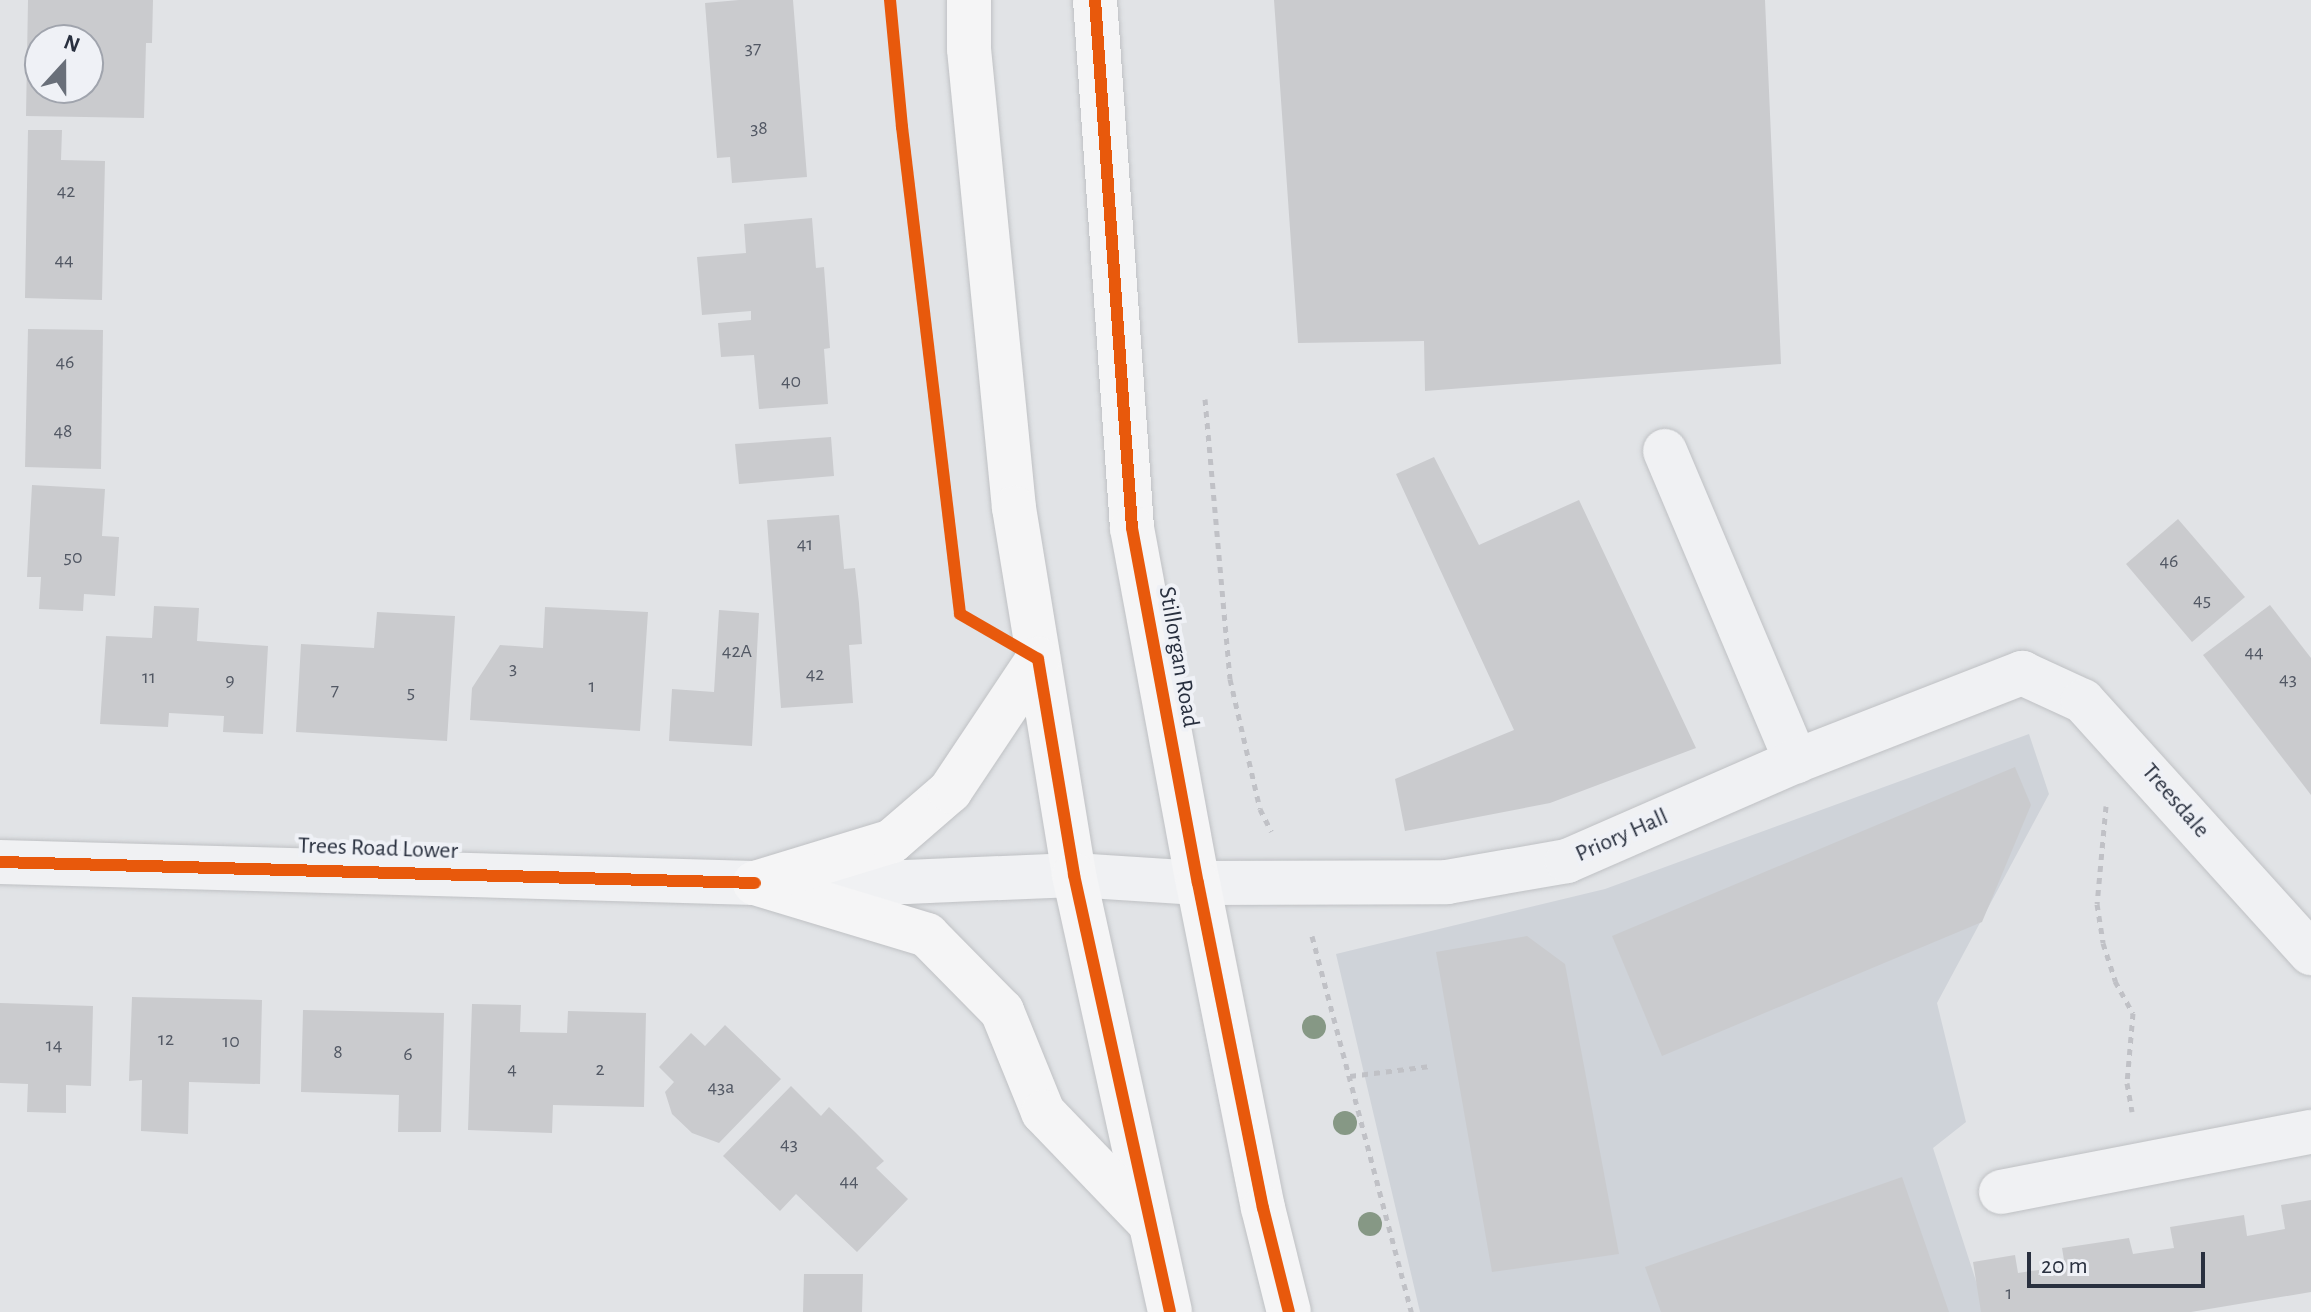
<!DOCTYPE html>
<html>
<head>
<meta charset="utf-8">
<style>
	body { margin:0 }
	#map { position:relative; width:2311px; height:1312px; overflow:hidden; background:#e1e3e6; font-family:"Alegreya Sans",sans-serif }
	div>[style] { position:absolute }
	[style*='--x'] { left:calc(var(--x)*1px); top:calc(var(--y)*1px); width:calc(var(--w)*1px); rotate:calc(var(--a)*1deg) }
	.built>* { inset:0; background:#cfd3d9 }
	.building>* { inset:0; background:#cacbce }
	.path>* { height:5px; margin-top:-2.5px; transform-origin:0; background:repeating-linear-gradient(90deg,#c0c1c6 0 6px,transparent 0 12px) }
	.roads { filter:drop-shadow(0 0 2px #bfc1c4) drop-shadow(0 0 2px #bfc1c4) }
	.minor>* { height:44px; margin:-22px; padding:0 22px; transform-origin:22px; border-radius:22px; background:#f0f1f3 }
	.highway>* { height:44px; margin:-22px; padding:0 22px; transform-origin:22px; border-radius:22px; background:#f5f5f6 }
	.cycleway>* { height:12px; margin:-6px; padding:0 6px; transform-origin:6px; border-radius:6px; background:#e8590c }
	.trees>* { width:24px; height:24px; margin:-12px; border-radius:50%; background:#869885 }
	span { translate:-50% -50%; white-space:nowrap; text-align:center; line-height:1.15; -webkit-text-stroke:8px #eff1f6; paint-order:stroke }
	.number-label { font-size:20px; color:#525864 }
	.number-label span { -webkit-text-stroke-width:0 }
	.street-label { font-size:24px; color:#29303f }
	.north { position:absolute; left:24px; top:24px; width:80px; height:80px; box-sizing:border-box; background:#eff1f6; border:2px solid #a0a4ad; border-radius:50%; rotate:21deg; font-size:22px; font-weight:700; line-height:32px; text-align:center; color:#29303f }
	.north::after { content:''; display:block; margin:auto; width:28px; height:36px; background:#696f79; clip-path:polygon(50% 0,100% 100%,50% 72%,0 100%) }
	.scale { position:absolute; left:2027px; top:1252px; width:178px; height:36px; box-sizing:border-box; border:4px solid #29303f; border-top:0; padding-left:10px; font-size:24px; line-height:28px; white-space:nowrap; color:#29303f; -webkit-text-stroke:6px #eff1f6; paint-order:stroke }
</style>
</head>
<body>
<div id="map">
	<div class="built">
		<div style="clip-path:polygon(2029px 734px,2049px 794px,1937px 1003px,1966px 1122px,1933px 1148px,1986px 1312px,1420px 1312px,1336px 954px,1605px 889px)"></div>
	</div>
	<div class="building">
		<div style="clip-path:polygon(evenodd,28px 0,153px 0,152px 43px,146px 43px,144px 118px,26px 116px,28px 0,40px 40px,88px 40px,88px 88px,40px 88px,40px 40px)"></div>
		<div style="clip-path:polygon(739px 0,793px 0,807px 177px,732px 183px,730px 157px,717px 158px,705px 3px)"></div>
		<div style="clip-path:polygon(1274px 0,1765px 0,1781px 364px,1425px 391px,1424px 341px,1298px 343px)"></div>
		<div style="clip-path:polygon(28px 130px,62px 130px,61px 160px,105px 161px,102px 300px,25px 298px)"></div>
		<div style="clip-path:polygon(812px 218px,816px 268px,824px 267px,830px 348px,824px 349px,828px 404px,759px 409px,754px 355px,721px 357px,718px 323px,751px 320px,751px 311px,702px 315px,697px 257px,746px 253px,744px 224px)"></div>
		<div style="clip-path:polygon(28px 329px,103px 330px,101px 469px,25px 467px)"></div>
		<div style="clip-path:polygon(831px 437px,834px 476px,739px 484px,735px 444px)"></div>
		<div style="clip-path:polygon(1434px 457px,1479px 545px,1579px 500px,1696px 748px,1550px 803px,1405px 831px,1395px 779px,1514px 730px,1396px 474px)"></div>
		<div style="clip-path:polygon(32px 485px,105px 489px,102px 536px,119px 537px,115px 596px,84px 594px,83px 611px,39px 609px,41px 577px,27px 577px)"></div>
		<div style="clip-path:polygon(839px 515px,844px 569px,855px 568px,859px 603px,862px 644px,849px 645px,853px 703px,781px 708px,767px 520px)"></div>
		<div style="clip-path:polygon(2178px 519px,2245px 597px,2192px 642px,2126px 564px)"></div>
		<div style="clip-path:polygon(2270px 605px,2311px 658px,2311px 795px,2203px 655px)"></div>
		<div style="clip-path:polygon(154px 606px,199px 608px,197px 641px,268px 646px,263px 734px,223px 732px,224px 716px,169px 713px,168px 727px,100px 724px,106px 636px,152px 638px)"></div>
		<div style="clip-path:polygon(545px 607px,648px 612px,640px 731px,470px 720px,472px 688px,500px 645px,543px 648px)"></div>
		<div style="clip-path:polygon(719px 610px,759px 613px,752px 746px,669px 741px,672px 689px,714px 692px)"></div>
		<div style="clip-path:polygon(377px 612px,455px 616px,447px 741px,296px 732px,301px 644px,374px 648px)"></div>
		<div style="clip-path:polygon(2015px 767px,2031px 805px,1982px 922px,1662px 1056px,1612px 936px)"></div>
		<div style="clip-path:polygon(1527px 936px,1565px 964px,1619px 1254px,1492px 1272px,1436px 952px)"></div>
		<div style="clip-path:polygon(132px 997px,262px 1000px,260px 1084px,189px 1082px,188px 1134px,141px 1131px,142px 1080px,129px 1081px)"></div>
		<div style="clip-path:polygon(0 1003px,93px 1006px,91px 1086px,66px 1085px,66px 1113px,27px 1112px,28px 1084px,0 1083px)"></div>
		<div style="clip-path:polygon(472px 1004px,521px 1005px,520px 1032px,567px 1033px,568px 1011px,646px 1013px,644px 1107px,553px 1105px,552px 1133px,468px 1130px)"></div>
		<div style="clip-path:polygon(303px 1010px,444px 1013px,441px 1132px,398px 1132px,399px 1095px,301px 1092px)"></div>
		<div style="clip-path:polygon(725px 1025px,781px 1079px,719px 1143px,692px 1133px,672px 1114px,665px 1092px,674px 1082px,659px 1067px,691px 1033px,705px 1046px)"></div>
		<div style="clip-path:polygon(791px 1086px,821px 1116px,829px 1107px,855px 1132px,884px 1161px,876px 1168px,908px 1199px,857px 1252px,796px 1194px,780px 1211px,723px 1156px)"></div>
		<div style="clip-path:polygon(1902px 1177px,1949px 1312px,1661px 1312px,1645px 1267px)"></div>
		<div style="clip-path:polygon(2311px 1200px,2311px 1292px,2191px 1312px,1981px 1312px,1973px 1262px,2015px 1255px,2018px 1273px,2065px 1266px,2062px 1248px,2129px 1238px,2133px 1254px,2153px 1251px,2174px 1248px,2170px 1227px,2244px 1215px,2247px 1236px,2285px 1229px,2281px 1205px)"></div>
		<div style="clip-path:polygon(804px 1274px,863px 1274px,862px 1312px,803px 1312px)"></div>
	</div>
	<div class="path">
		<div style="--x:1205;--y:399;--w:281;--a:84.9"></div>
		<div style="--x:1230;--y:679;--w:133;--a:77"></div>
		<div style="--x:1260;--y:809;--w:25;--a:63"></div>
		<div style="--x:2106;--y:806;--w:98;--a:95.2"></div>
		<div style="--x:2097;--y:904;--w:39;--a:81"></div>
		<div style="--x:2103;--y:943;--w:40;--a:72"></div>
		<div style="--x:2115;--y:981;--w:37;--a:61"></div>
		<div style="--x:2133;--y:1013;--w:70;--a:94.9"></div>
		<div style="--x:2127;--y:1083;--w:29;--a:80"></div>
		<div style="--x:1312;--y:936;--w:389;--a:75.2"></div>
		<div style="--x:1350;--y:1076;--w:81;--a:-7.1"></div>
	</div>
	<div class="roads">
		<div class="minor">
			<div style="--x:1665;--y:451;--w:337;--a:67.1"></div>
			<div style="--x:0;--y:862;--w:755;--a:1.59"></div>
			<div style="--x:755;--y:883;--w:151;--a:-0.4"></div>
			<div style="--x:906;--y:882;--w:168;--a:-2.4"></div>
			<div style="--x:1074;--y:875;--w:124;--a:3.7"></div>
			<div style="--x:1198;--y:883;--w:249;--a:-0.2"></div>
			<div style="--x:1447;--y:882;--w:122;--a:-9.9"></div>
			<div style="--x:1567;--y:861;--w:250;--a:-23.6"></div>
			<div style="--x:1796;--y:761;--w:243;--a:-21.3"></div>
			<div style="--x:2022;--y:673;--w:67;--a:24.7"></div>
			<div style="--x:2083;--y:701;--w:340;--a:47.9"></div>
			<div style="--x:2001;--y:1192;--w:316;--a:-11"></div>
		</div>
		<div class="highway">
			<div style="--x:969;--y:0;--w:49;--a:90"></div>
			<div style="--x:969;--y:49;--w:461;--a:84.4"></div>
			<div style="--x:1014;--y:508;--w:372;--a:80.7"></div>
			<div style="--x:1074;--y:875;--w:447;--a:77.6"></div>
			<div style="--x:1095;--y:0;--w:529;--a:85.99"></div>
			<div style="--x:1132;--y:528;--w:361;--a:79.5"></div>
			<div style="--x:1198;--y:883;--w:331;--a:78.7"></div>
			<div style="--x:1263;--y:1208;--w:107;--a:76"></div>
			<div style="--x:755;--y:883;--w:180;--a:16.8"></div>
			<div style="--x:927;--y:935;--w:107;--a:45.4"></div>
			<div style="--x:1002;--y:1011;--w:109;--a:67.9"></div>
			<div style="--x:1043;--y:1112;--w:151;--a:46.1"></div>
			<div style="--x:755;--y:883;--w:143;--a:-17"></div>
			<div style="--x:892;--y:841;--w:77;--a:-40.8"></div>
			<div style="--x:950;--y:791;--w:159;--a:-56.3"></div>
		</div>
	</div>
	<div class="cycleway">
		<div style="--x:890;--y:0;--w:128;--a:84.6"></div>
		<div style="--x:902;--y:127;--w:490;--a:83.2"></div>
		<div style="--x:960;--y:614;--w:90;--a:30"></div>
		<div style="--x:1038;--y:659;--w:219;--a:80.5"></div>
		<div style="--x:1074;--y:875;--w:447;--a:77.6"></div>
		<div style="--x:1095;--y:0;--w:529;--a:85.99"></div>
		<div style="--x:1132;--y:528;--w:361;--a:79.5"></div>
		<div style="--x:1198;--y:883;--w:331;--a:78.7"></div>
		<div style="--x:1263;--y:1208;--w:107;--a:76"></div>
		<div style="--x:0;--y:862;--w:755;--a:1.59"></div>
	</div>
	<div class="trees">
		<div style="left:1314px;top:1027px"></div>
		<div style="left:1345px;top:1123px"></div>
		<div style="left:1370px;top:1224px"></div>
	</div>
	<div class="number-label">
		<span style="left:753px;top:48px">37</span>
		<span style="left:759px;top:128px">38</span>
		<span style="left:66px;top:191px">42</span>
		<span style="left:64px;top:260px">44</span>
		<span style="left:65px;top:362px">46</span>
		<span style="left:791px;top:381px">40</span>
		<span style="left:63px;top:431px">48</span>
		<span style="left:805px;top:544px">41</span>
		<span style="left:73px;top:557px">50</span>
		<span style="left:2169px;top:561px">46</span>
		<span style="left:2202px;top:600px">45</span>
		<span style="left:737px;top:651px">42A</span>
		<span style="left:2254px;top:652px">44</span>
		<span style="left:513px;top:668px">3</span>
		<span style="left:815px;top:674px">42</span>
		<span style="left:149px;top:677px">11</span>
		<span style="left:2288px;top:679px">43</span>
		<span style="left:230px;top:680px">9</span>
		<span style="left:592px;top:686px">1</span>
		<span style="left:335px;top:690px">7</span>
		<span style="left:411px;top:692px">5</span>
		<span style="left:166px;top:1039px">12</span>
		<span style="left:231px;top:1041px">10</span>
		<span style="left:54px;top:1045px">14</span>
		<span style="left:338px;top:1052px">8</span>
		<span style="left:408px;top:1054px">6</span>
		<span style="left:512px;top:1069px">4</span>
		<span style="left:600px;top:1069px">2</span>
		<span style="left:721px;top:1087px">43a</span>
		<span style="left:789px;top:1144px">43</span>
		<span style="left:849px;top:1181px">44</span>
		<span style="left:2009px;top:1293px">1</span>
	</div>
	<div class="street-label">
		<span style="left:1178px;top:657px;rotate:80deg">Stillorgan Road</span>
		<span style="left:2175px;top:801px;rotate:49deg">Treesdale</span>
		<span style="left:1622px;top:836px;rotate:-24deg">Priory Hall</span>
		<span style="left:378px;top:849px;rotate:2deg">Trees Road Lower</span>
	</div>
	<div class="north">N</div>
	<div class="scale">20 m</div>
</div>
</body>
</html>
